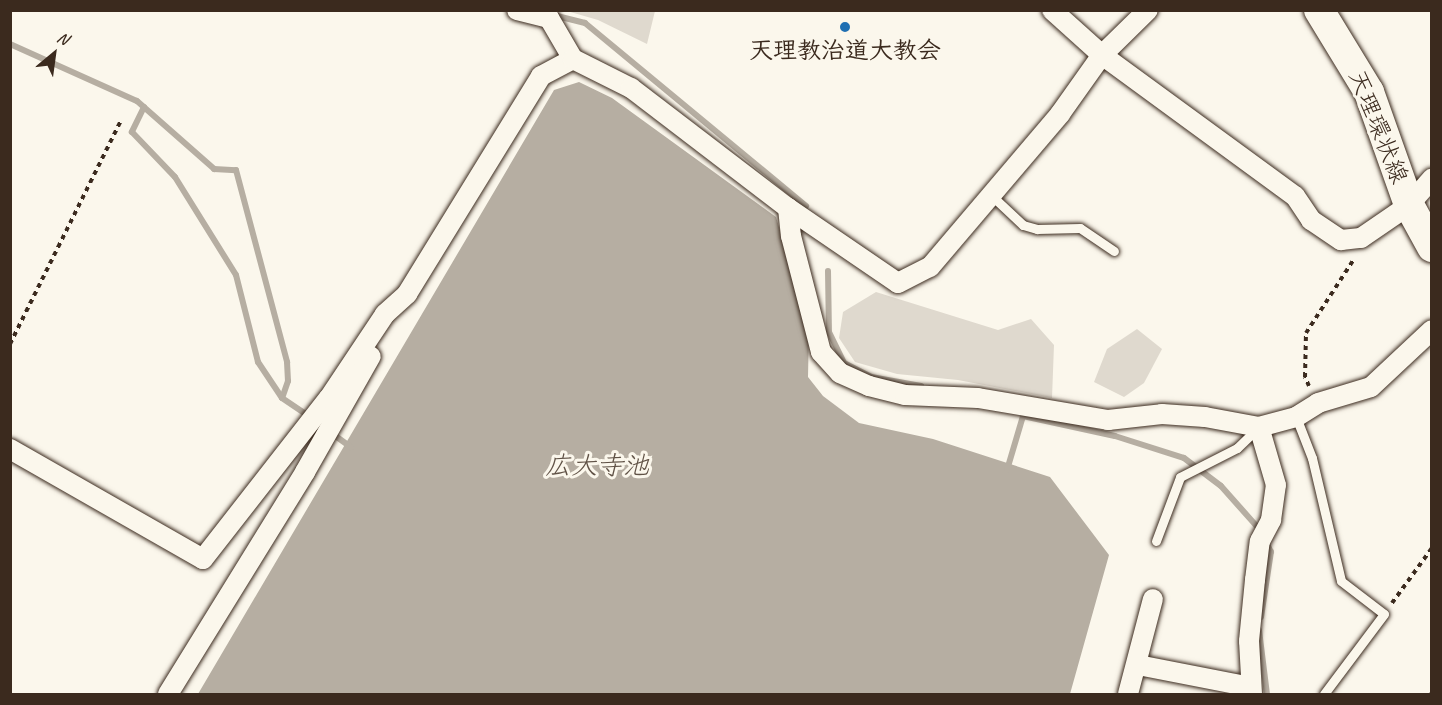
<!DOCTYPE html>
<html>
<head>
<meta charset="utf-8">
<style>
	body { margin:0 }
	#map { position:relative; width:1442px; height:705px; overflow:hidden; background:#fbf7ec; font-family:Caveat,"Klee One",sans-serif }
	div>[style] { position:absolute }
	[style*='--x'] { left:calc(var(--x)*1px); top:calc(var(--y)*1px); width:calc(var(--w)*1px); rotate:calc(var(--a)*1deg) }
	.green>* { inset:0; background:#dfd9ce }
	.water>* { inset:0; background:#b6aea2 }
	.stream>* { height:6px; margin:-3px; padding:0 3px; transform-origin:3px; border-radius:3px; background:#b6aea2 }
	.path>* { height:4px; margin-top:-2px; transform-origin:0; background:repeating-linear-gradient(90deg,#3b2a1e 0 4.5px,transparent 0 9px) }
	.roads { filter:drop-shadow(0 0 2px #3b2a1e) drop-shadow(0 0 2px #3b2a1e) }
	.lane>* { height:9px; margin:-4.5px; padding:0 4.5px; transform-origin:4.5px; border-radius:4.5px; background:#fbf7ec }
	.street>* { height:20px; margin:-10px; padding:0 10px; transform-origin:10px; border-radius:10px; background:#fbf7ec }
	.primary>* { height:30px; margin:-15px; padding:0 15px; transform-origin:15px; border-radius:15px; background:#fbf7ec }
	.rail>* { height:4.5px; margin-top:-2.25px; transform-origin:0; background:repeating-linear-gradient(90deg,#3b2a1e 0 9px,transparent 0 13.5px) }
	.dots>* { width:16px; height:16px; translate:-50% -50%; box-sizing:border-box; border:3px solid #fbf7ec; border-radius:50% }
	span { translate:-50% -50%; white-space:nowrap; text-align:center; line-height:1.15; -webkit-text-stroke:6px #fbf7ec; paint-order:stroke }
	.poi-label { font-size:24px; color:#3b2a1e; font-weight:700 }
	.street-label { font-size:24px; color:#3b2a1e }
	.water-label { font-size:26px; color:#605246; font-style:italic }
	.frame { position:absolute; inset:0; border:12px solid #3b2a1e; pointer-events:none }
	.north { position:absolute; left:24px; top:24px; width:60px; height:60px; -webkit-text-stroke:4px #fbf7ec; paint-order:stroke; rotate:29deg; font-size:16px; font-weight:700; line-height:24px; text-align:center; color:#3b2a1e }
	.north::after { content:''; display:block; margin:auto; width:21px; height:27px; background:#3b2a1e; clip-path:polygon(50% 0,100% 100%,50% 72%,0 100%) }
</style>
</head>
<body>
<div id="map">
	<div class="green">
		<div style="clip-path:polygon(567px 11px,655px 11px,647px 44px,598px 20px)"></div>
		<div style="clip-path:polygon(876px 292px,998px 330px,1031px 319px,1054px 345px,1052px 398px,958px 380px,897px 374px,855px 362px,839px 338px,843px 312px)"></div>
		<div style="clip-path:polygon(1137px 329px,1162px 349px,1144px 383px,1124px 397px,1094px 382px,1107px 349px)"></div>
	</div>
	<div class="water">
		<div style="clip-path:polygon(579px 82px,612px 98px,776px 217px,809px 328px,808px 377px,823px 396px,859px 423px,933px 439px,1050px 477px,1109px 555px,1070px 694px,198px 694px,554px 90px)"></div>
	</div>
	<div class="stream">
		<div style="--x:553;--y:15;--w:33;--a:14"></div>
		<div style="--x:585;--y:23;--w:287;--a:39.6"></div>
		<div style="--x:10;--y:44;--w:139;--a:24.2"></div>
		<div style="--x:137;--y:101;--w:103;--a:41.4"></div>
		<div style="--x:214;--y:169;--w:22;--a:3"></div>
		<div style="--x:236;--y:170;--w:199;--a:75.1"></div>
		<div style="--x:287;--y:362;--w:19;--a:87"></div>
		<div style="--x:288;--y:381;--w:18;--a:109"></div>
		<div style="--x:144;--y:107;--w:28;--a:116"></div>
		<div style="--x:132;--y:132;--w:62;--a:46.3"></div>
		<div style="--x:175;--y:177;--w:115;--a:58.1"></div>
		<div style="--x:236;--y:275;--w:90;--a:75.8"></div>
		<div style="--x:258;--y:362;--w:43;--a:56.3"></div>
		<div style="--x:282;--y:398;--w:34;--a:34"></div>
		<div style="--x:828;--y:271;--w:61;--a:89.1"></div>
		<div style="--x:829;--y:332;--w:34;--a:64"></div>
		<div style="--x:844;--y:363;--w:30;--a:27"></div>
		<div style="--x:871;--y:377;--w:51;--a:10.2"></div>
		<div style="--x:330;--y:432;--w:26;--a:36"></div>
		<div style="--x:1007;--y:470;--w:56;--a:-73.5"></div>
		<div style="--x:1023;--y:416;--w:94;--a:12.3"></div>
		<div style="--x:1115;--y:436;--w:72;--a:17.7"></div>
		<div style="--x:1184;--y:458;--w:46;--a:37.1"></div>
		<div style="--x:1221;--y:486;--w:59;--a:48.4"></div>
		<div style="--x:1261;--y:617;--w:66;--a:-81.3"></div>
		<div style="--x:1271;--y:552;--w:11;--a:-117"></div>
		<div style="--x:1259;--y:630;--w:64;--a:82.9"></div>
	</div>
	<div class="path">
		<div style="--x:10;--y:344;--w:250;--a:-63.6"></div>
		<div style="--x:1309;--y:386;--w:10;--a:-114"></div>
		<div style="--x:1305;--y:377;--w:44;--a:-88.7"></div>
		<div style="--x:1306;--y:333;--w:88;--a:-57"></div>
		<div style="--x:1392;--y:603;--w:68;--a:-54"></div>
	</div>
	<div class="roads">
		<div class="lane">
			<div style="--x:991;--y:195;--w:44;--a:43.2"></div>
			<div style="--x:1023;--y:225;--w:15;--a:16"></div>
			<div style="--x:1037;--y:229;--w:43;--a:-1.3"></div>
			<div style="--x:1080;--y:228;--w:41;--a:34.1"></div>
			<div style="--x:1296;--y:417;--w:44;--a:68.7"></div>
			<div style="--x:1312;--y:458;--w:126;--a:76.7"></div>
			<div style="--x:1341;--y:581;--w:54;--a:37.5"></div>
			<div style="--x:1384;--y:614;--w:100;--a:126.9"></div>
			<div style="--x:1156;--y:541;--w:68;--a:-69.4"></div>
			<div style="--x:1180;--y:477;--w:64;--a:-27"></div>
			<div style="--x:1237;--y:448;--w:30;--a:-44"></div>
		</div>
		<div class="street">
			<div style="--x:517;--y:10;--w:33;--a:14"></div>
			<div style="--x:549;--y:18;--w:48;--a:59.7"></div>
			<div style="--x:1052;--y:10;--w:67;--a:42"></div>
			<div style="--x:1102;--y:55;--w:239;--a:36.2"></div>
			<div style="--x:1295;--y:196;--w:29;--a:56"></div>
			<div style="--x:1311;--y:220;--w:36;--a:34"></div>
			<div style="--x:1341;--y:240;--w:20;--a:-6"></div>
			<div style="--x:1361;--y:238;--w:58;--a:-34.5"></div>
			<div style="--x:1409;--y:205;--w:35;--a:-49"></div>
			<div style="--x:788;--y:208;--w:28;--a:84"></div>
			<div style="--x:791;--y:236;--w:120;--a:75.5"></div>
			<div style="--x:821;--y:352;--w:28;--a:48"></div>
			<div style="--x:840;--y:373;--w:32;--a:24"></div>
			<div style="--x:869;--y:386;--w:37;--a:14"></div>
			<div style="--x:905;--y:395;--w:73;--a:2.4"></div>
			<div style="--x:978;--y:398;--w:132;--a:9.6"></div>
			<div style="--x:1108;--y:420;--w:54;--a:-6.3"></div>
			<div style="--x:1162;--y:414;--w:43;--a:4"></div>
			<div style="--x:1205;--y:417;--w:55;--a:10.5"></div>
			<div style="--x:1259;--y:427;--w:38;--a:-15"></div>
			<div style="--x:1296;--y:417;--w:26;--a:-32"></div>
			<div style="--x:1318;--y:403;--w:55;--a:-16.8"></div>
			<div style="--x:1371;--y:387;--w:83;--a:-43.1"></div>
			<div style="--x:10;--y:449;--w:222;--a:29.7"></div>
			<div style="--x:203;--y:559;--w:204;--a:-52"></div>
			<div style="--x:329;--y:398;--w:101;--a:-56.3"></div>
			<div style="--x:385;--y:314;--w:30;--a:-42"></div>
			<div style="--x:407;--y:294;--w:256;--a:-58.4"></div>
			<div style="--x:541;--y:76;--w:36;--a:-28"></div>
			<div style="--x:573;--y:59;--w:65;--a:26.6"></div>
			<div style="--x:631;--y:88;--w:198;--a:37.4"></div>
			<div style="--x:788;--y:208;--w:133;--a:34.3"></div>
			<div style="--x:898;--y:283;--w:36;--a:-27"></div>
			<div style="--x:930;--y:267;--w:201;--a:-49.6"></div>
			<div style="--x:1060;--y:114;--w:72;--a:-54.6"></div>
			<div style="--x:1102;--y:55;--w:64;--a:-44.4"></div>
			<div style="--x:1138;--y:665;--w:115;--a:11"></div>
			<div style="--x:168;--y:694;--w:261;--a:-58.3"></div>
			<div style="--x:305;--y:472;--w:133;--a:-60.4"></div>
			<div style="--x:1128;--y:694;--w:98;--a:-75.3"></div>
			<div style="--x:1252;--y:694;--w:53;--a:-93.2"></div>
			<div style="--x:1249;--y:641;--w:61;--a:-84.4"></div>
			<div style="--x:1255;--y:580;--w:39;--a:-83"></div>
			<div style="--x:1260;--y:541;--w:24;--a:-62"></div>
			<div style="--x:1271;--y:520;--w:35;--a:-82"></div>
			<div style="--x:1276;--y:485;--w:60;--a:-106.3"></div>
		</div>
		<div class="primary">
			<div style="--x:1319;--y:10;--w:96;--a:58.6"></div>
			<div style="--x:1369;--y:92;--w:120;--a:70.5"></div>
			<div style="--x:1409;--y:205;--w:48;--a:61.3"></div>
		</div>
	</div>
	<div class="rail">
		<div style="--x:1431;--y:694;--w:1;--a:-45"></div>
	</div>
	<div class="dots">
		<div style="left:845px;top:27px;background:#1f6fb2"></div>
	</div>
	<div class="poi-label">
		<span style="left:845px;top:51px">天理教治道大教会</span>
	</div>
	<div class="street-label">
		<span style="left:1378px;top:127px;rotate:68deg">天理環状線</span>
	</div>
	<div class="water-label">
		<span style="left:597px;top:466px">広大寺池</span>
	</div>
	<div class="frame"></div>
	<div class="north">N</div>
</div>
</body>
</html>
